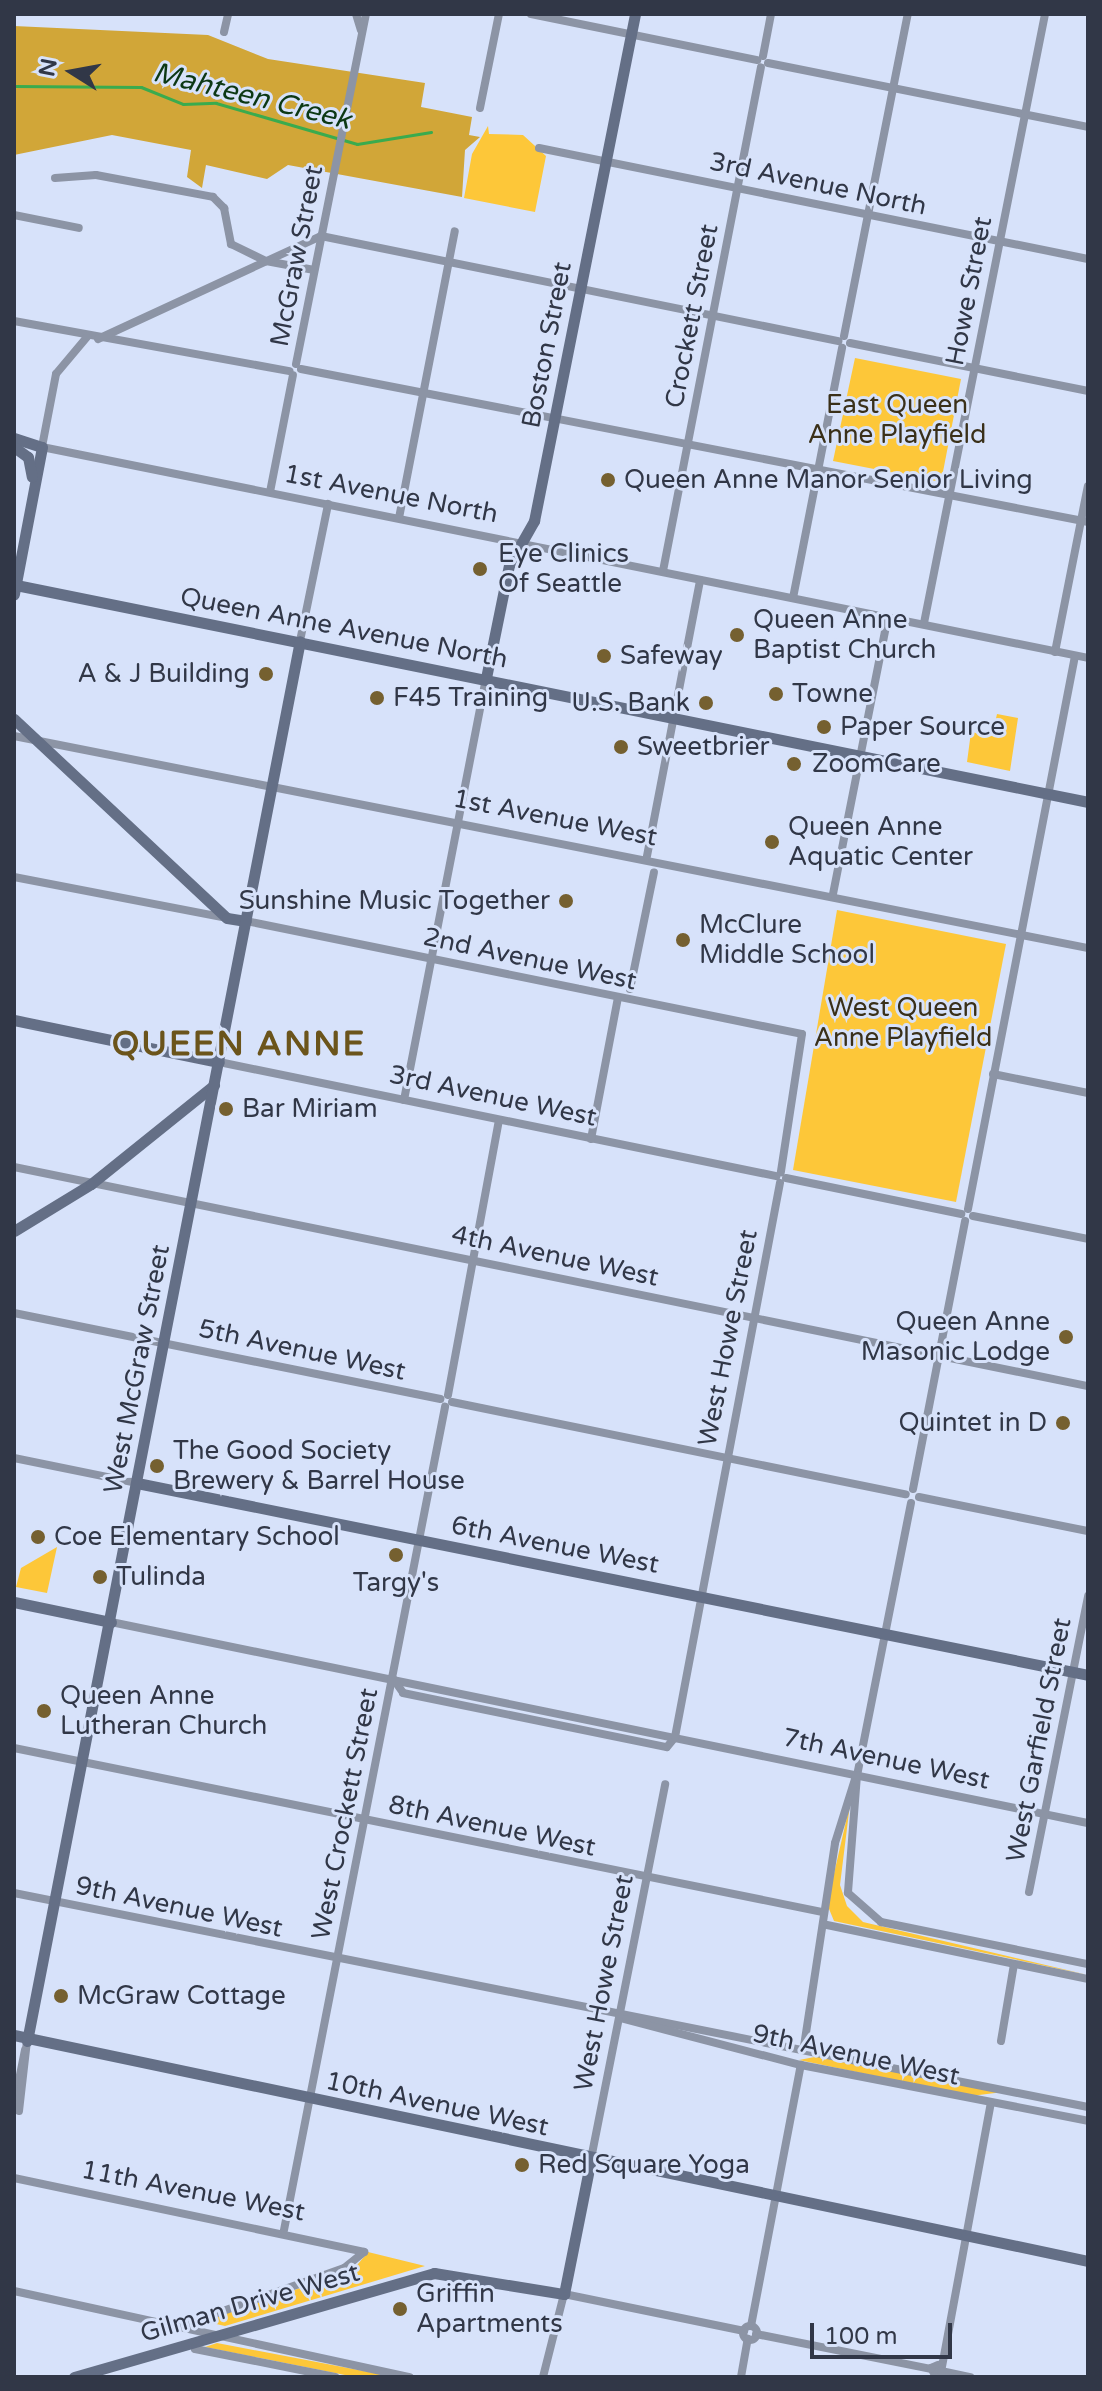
<!DOCTYPE html>
<html>
<head>
<meta charset="utf-8">
<style>
	body { margin:0 }
	#map { position:relative; width:1102px; height:2391px; overflow:hidden; background:#d7e2fa; font-family:"Varela Round",sans-serif }
	div>[style] { position:absolute }
	[style*='--x'] { left:calc(var(--x)*1px); top:calc(var(--y)*1px); width:calc(var(--w)*1px); rotate:calc(var(--a)*1deg) }
	.green>* { inset:0; background:#fdc739 }
	.forest>* { inset:0; background:#d1a638 }
	.stream>* { height:3px; margin:-1.5px; padding:0 1.5px; transform-origin:1.5px; border-radius:1.5px; background:#3aab4e }
	.street>* { height:8px; margin:-4px; padding:0 4px; transform-origin:4px; border-radius:4px; background:#8c94a5 }
	.street>.ring { margin:-4px; padding:0; box-sizing:content-box; background:none; border:8px solid #8c94a5; border-radius:50% }
	.secondary>* { height:11px; margin:-5.5px; padding:0 5.5px; transform-origin:5.5px; border-radius:5.5px; background:#646f86 }
	.dots>* { width:22px; height:22px; translate:-50% -50%; box-sizing:border-box; border:4px solid #d7e2fa; border-radius:50% }
	span { translate:-50% -50%; white-space:nowrap; text-align:center; line-height:1.15; -webkit-text-stroke:6px #d7e2fa; paint-order:stroke }
	.street-label { font-size:26px; color:#313747 }
	.park-label { font-size:26px; color:#3a3019 }
	.poi-label { font-size:26px; color:#313747 }
	.left { translate:0 -50%; text-align:left }
	.right { translate:-100% -50%; text-align:right }
	.water-label { font-size:28px; color:#0c3814; font-style:italic }
	.district-label { font-size:34px; color:#6b541b; font-weight:700; letter-spacing:2px }
	.frame { position:absolute; inset:0; border:16px solid #313747; pointer-events:none }
	.north { position:absolute; left:32px; top:32px; width:80px; height:80px; -webkit-text-stroke:6px #d7e2fa; paint-order:stroke; rotate:281deg; font-size:22px; font-weight:700; line-height:32px; text-align:center; color:#313747 }
	.north::after { content:''; display:block; margin:auto; width:28px; height:36px; background:#313747; clip-path:polygon(50% 0,100% 100%,50% 72%,0 100%) }
	.scale { position:absolute; left:810px; top:2323px; width:142px; height:36px; box-sizing:border-box; border:4px solid #313747; border-top:0; padding-left:10px; font-size:24px; line-height:28px; white-space:nowrap; color:#313747; -webkit-text-stroke:6px #d7e2fa; paint-order:stroke }
</style>
</head>
<body>
<div id="map">
	<div class="green">
		<div style="clip-path:polygon(488px 126px,489px 134px,523px 135px,546px 156px,535px 212px,464px 198px,472px 154px)"></div>
		<div style="clip-path:polygon(855px 358px,961px 379px,941px 482px,833px 461px)"></div>
		<div style="clip-path:polygon(997px 714px,1018px 718px,1010px 771px,967px 762px,971px 732px,992px 736px)"></div>
		<div style="clip-path:polygon(837px 910px,1006px 944px,956px 1202px,793px 1170px)"></div>
		<div style="clip-path:polygon(57px 1547px,47px 1593px,16px 1587px,21px 1568px)"></div>
		<div style="clip-path:polygon(850px 1804px,840px 1885px,847px 1906px,863px 1922px,1088px 1975px,834px 1921px,827px 1904px)"></div>
		<div style="clip-path:polygon(825px 2055px,1003px 2092px,971px 2096px,799px 2060px)"></div>
		<div style="clip-path:polygon(368px 2252px,425px 2266px,225px 2326px,203px 2321px,353px 2270px)"></div>
		<div style="clip-path:polygon(217px 2343px,395px 2377px,355px 2377px,205px 2347px)"></div>
	</div>
	<div class="forest">
		<div style="clip-path:polygon(14px 26px,208px 35px,268px 59px,425px 83px,421px 107px,472px 117px,469px 135px,480px 137px,465px 150px,462px 197px,288px 165px,267px 179px,206px 165px,202px 188px,187px 177px,191px 150px,112px 135px,14px 155px)"></div>
	</div>
	<div class="stream">
		<div style="--x:14;--y:86;--w:127;--a:0.5"></div>
		<div style="--x:141;--y:87;--w:45;--a:22"></div>
		<div style="--x:183;--y:104;--w:33;--a:-2"></div>
		<div style="--x:216;--y:103;--w:147;--a:16.2"></div>
		<div style="--x:357;--y:144;--w:75;--a:-9.2"></div>
	</div>
	<div class="street">
		<div style="--x:356;--y:14;--w:17;--a:73"></div>
		<div style="--x:531;--y:14;--w:231;--a:11.5"></div>
		<div style="--x:224;--y:32;--w:18;--a:-77"></div>
		<div style="--x:763;--y:56;--w:43;--a:-79.2"></div>
		<div style="--x:768;--y:63;--w:326;--a:11.3"></div>
		<div style="--x:480;--y:108;--w:96;--a:-78.6"></div>
		<div style="--x:539;--y:148;--w:560;--a:11.43"></div>
		<div style="--x:55;--y:178;--w:41;--a:-4.2"></div>
		<div style="--x:96;--y:175;--w:119;--a:10.6"></div>
		<div style="--x:213;--y:197;--w:16;--a:45"></div>
		<div style="--x:224;--y:208;--w:37;--a:79"></div>
		<div style="--x:231;--y:244;--w:39;--a:26"></div>
		<div style="--x:266;--y:261;--w:49;--a:10.6"></div>
		<div style="--x:14;--y:215;--w:66;--a:11.3"></div>
		<div style="--x:321;--y:236;--w:528;--a:11.48"></div>
		<div style="--x:14;--y:321;--w:280;--a:10.3"></div>
		<div style="--x:844;--y:336;--w:328;--a:-78.8"></div>
		<div style="--x:87;--y:337;--w:48;--a:130"></div>
		<div style="--x:56;--y:374;--w:74;--a:100.9"></div>
		<div style="--x:42;--y:447;--w:1067;--a:11.4"></div>
		<div style="--x:98;--y:339;--w:246;--a:-24.8"></div>
		<div style="--x:850;--y:343;--w:243;--a:11.4"></div>
		<div style="--x:296;--y:364;--w:357;--a:-78.7"></div>
		<div style="--x:301;--y:369;--w:802;--a:11"></div>
		<div style="--x:270;--y:492;--w:119;--a:-78.9"></div>
		<div style="--x:399;--y:518;--w:292;--a:-79"></div>
		<div style="--x:663;--y:571;--w:513;--a:-79"></div>
		<div style="--x:793;--y:598;--w:255;--a:-78.9"></div>
		<div style="--x:924;--y:623;--w:621;--a:-78.76"></div>
		<div style="--x:300;--y:641;--w:140;--a:-78.4"></div>
		<div style="--x:1055;--y:652;--w:169;--a:-78.8"></div>
		<div style="--x:14;--y:736;--w:1095;--a:11.17"></div>
		<div style="--x:647;--y:856;--w:281;--a:-79.1"></div>
		<div style="--x:14;--y:877;--w:216;--a:10.9"></div>
		<div style="--x:833;--y:894;--w:283;--a:-78.8"></div>
		<div style="--x:246;--y:921;--w:567;--a:11.49"></div>
		<div style="--x:802;--y:1034;--w:140;--a:98.7"></div>
		<div style="--x:630;--y:989;--w:119;--a:-78.4"></div>
		<div style="--x:219;--y:1062;--w:569;--a:11.57"></div>
		<div style="--x:993;--y:1074;--w:97;--a:11.3"></div>
		<div style="--x:404;--y:1100;--w:430;--a:-79"></div>
		<div style="--x:591;--y:1139;--w:144;--a:-79.2"></div>
		<div style="--x:14;--y:1167;--w:1096;--a:11.53"></div>
		<div style="--x:786;--y:1178;--w:179;--a:11.6"></div>
		<div style="--x:968;--y:1209;--w:563;--a:-79.05"></div>
		<div style="--x:973;--y:1216;--w:117;--a:11.3"></div>
		<div style="--x:14;--y:1313;--w:435;--a:11.4"></div>
		<div style="--x:448;--y:1395;--w:279;--a:-79.5"></div>
		<div style="--x:452;--y:1402;--w:463;--a:11.5"></div>
		<div style="--x:14;--y:1458;--w:126;--a:11.5"></div>
		<div style="--x:913;--y:1489;--w:273;--a:-79"></div>
		<div style="--x:919;--y:1497;--w:172;--a:11.4"></div>
		<div style="--x:911;--y:1503;--w:277;--a:101.2"></div>
		<div style="--x:857;--y:1775;--w:118;--a:94.4"></div>
		<div style="--x:848;--y:1893;--w:44;--a:41.3"></div>
		<div style="--x:881;--y:1922;--w:211;--a:11.5"></div>
		<div style="--x:111;--y:1622;--w:997;--a:11.63"></div>
		<div style="--x:392;--y:1677;--w:19;--a:55"></div>
		<div style="--x:403;--y:1693;--w:269;--a:11.6"></div>
		<div style="--x:667;--y:1747;--w:13;--a:-51"></div>
		<div style="--x:675;--y:1737;--w:564;--a:-79.27"></div>
		<div style="--x:14;--y:1748;--w:824;--a:11.47"></div>
		<div style="--x:1029;--y:1892;--w:302;--a:-78.7"></div>
		<div style="--x:14;--y:1893;--w:1095;--a:11.27"></div>
		<div style="--x:827;--y:1925;--w:267;--a:11.7"></div>
		<div style="--x:620;--y:2018;--w:187;--a:14.6"></div>
		<div style="--x:801;--y:2065;--w:292;--a:11"></div>
		<div style="--x:1001;--y:2041;--w:78;--a:-80.4"></div>
		<div style="--x:804;--y:2046;--w:205;--a:-81.3"></div>
		<div style="--x:835;--y:1843;--w:70;--a:-72.6"></div>
		<div style="--x:14;--y:2105;--w:56;--a:-78.7"></div>
		<div style="--x:19;--y:2111;--w:70;--a:-83.5"></div>
		<div style="--x:591;--y:2159;--w:382;--a:-78.8"></div>
		<div style="--x:14;--y:2178;--w:358;--a:11.9"></div>
		<div style="--x:364;--y:2252;--w:26;--a:141"></div>
		<div style="--x:344;--y:2268;--w:170;--a:160.4"></div>
		<div style="--x:284;--y:2230;--w:839;--a:-78.93"></div>
		<div style="--x:14;--y:2291;--w:405;--a:12.3"></div>
		<div style="--x:751;--y:2326;--w:266;--a:-79.2"></div>
		<div class="ring" style="left:743px;top:2326px;width:6px;height:6px"></div>
		<div style="--x:756;--y:2334;--w:178;--a:11.3"></div>
		<div style="--x:193;--y:2342;--w:7;--a:74"></div>
		<div style="--x:195;--y:2349;--w:143;--a:11.3"></div>
		<div style="--x:938;--y:2365;--w:8;--a:157"></div>
		<div style="--x:931;--y:2368;--w:8;--a:60"></div>
		<div style="--x:935;--y:2375;--w:7;--a:-27"></div>
		<div style="--x:941;--y:2372;--w:274;--a:-79.5"></div>
		<div style="--x:941;--y:2371;--w:30;--a:12"></div>
		<div style="--x:543;--y:2377;--w:86;--a:-75.8"></div>
		<div style="--x:564;--y:2294;--w:184;--a:11.6"></div>
		<div style="--x:741;--y:2377;--w:39;--a:-80"></div>
	</div>
	<div class="secondary">
		<div style="--x:14;--y:438;--w:29;--a:18"></div>
		<div style="--x:42;--y:447;--w:150;--a:100.8"></div>
		<div style="--x:14;--y:447;--w:17;--a:36"></div>
		<div style="--x:28;--y:457;--w:20;--a:79"></div>
		<div style="--x:16;--y:585;--w:1094;--a:11.44"></div>
		<div style="--x:486;--y:678;--w:115;--a:-78.5"></div>
		<div style="--x:509;--y:565;--w:51;--a:-60.4"></div>
		<div style="--x:534;--y:521;--w:517;--a:-78.73"></div>
		<div style="--x:14;--y:719;--w:291;--a:43.1"></div>
		<div style="--x:227;--y:918;--w:19;--a:9"></div>
		<div style="--x:14;--y:1020;--w:209;--a:11.6"></div>
		<div style="--x:14;--y:1231;--w:90;--a:-31.4"></div>
		<div style="--x:91;--y:1184;--w:158;--a:-38.8"></div>
		<div style="--x:137;--y:1483;--w:970;--a:11.41"></div>
		<div style="--x:14;--y:1602;--w:99;--a:11.7"></div>
		<div style="--x:14;--y:2035;--w:1098;--a:11.88"></div>
		<div style="--x:27;--y:2041;--w:1426;--a:-78.97"></div>
		<div style="--x:74;--y:2377;--w:375;--a:-16.1"></div>
		<div style="--x:434;--y:2273;--w:132;--a:9.2"></div>
		<div style="--x:564;--y:2294;--w:138;--a:-78.7"></div>
	</div>
	<div class="dots">
		<div style="left:608px;top:480px;background:#756030"></div>
		<div style="left:480px;top:569px;background:#756030"></div>
		<div style="left:737px;top:635px;background:#756030"></div>
		<div style="left:604px;top:656px;background:#756030"></div>
		<div style="left:266px;top:674px;background:#756030"></div>
		<div style="left:776px;top:694px;background:#756030"></div>
		<div style="left:377px;top:698px;background:#756030"></div>
		<div style="left:706px;top:703px;background:#756030"></div>
		<div style="left:824px;top:727px;background:#756030"></div>
		<div style="left:621px;top:747px;background:#756030"></div>
		<div style="left:794px;top:764px;background:#756030"></div>
		<div style="left:772px;top:842px;background:#756030"></div>
		<div style="left:566px;top:901px;background:#756030"></div>
		<div style="left:683px;top:940px;background:#756030"></div>
		<div style="left:226px;top:1109px;background:#756030"></div>
		<div style="left:1066px;top:1337px;background:#756030"></div>
		<div style="left:1063px;top:1423px;background:#756030"></div>
		<div style="left:157px;top:1466px;background:#756030"></div>
		<div style="left:38px;top:1537px;background:#756030"></div>
		<div style="left:396px;top:1555px;background:#756030"></div>
		<div style="left:100px;top:1577px;background:#756030"></div>
		<div style="left:44px;top:1711px;background:#756030"></div>
		<div style="left:61px;top:1996px;background:#756030"></div>
		<div style="left:522px;top:2165px;background:#756030"></div>
		<div style="left:400px;top:2309px;background:#756030"></div>
	</div>
	<div class="street-label">
		<span style="left:818px;top:184px;rotate:12deg">3rd Avenue North</span>
		<span style="left:297px;top:256px;rotate:-79deg">McGraw Street</span>
		<span style="left:969px;top:291px;rotate:-79deg">Howe Street</span>
		<span style="left:692px;top:316px;rotate:-79deg">Crockett Street</span>
		<span style="left:547px;top:345px;rotate:-79deg">Boston Street</span>
		<span style="left:391px;top:494px;rotate:11deg">1st Avenue North</span>
		<span style="left:344px;top:628px;rotate:11deg">Queen Anne Avenue North</span>
		<span style="left:555px;top:818px;rotate:11deg">1st Avenue West</span>
		<span style="left:530px;top:959px;rotate:12deg">2nd Avenue West</span>
		<span style="left:493px;top:1096px;rotate:12deg">3rd Avenue West</span>
		<span style="left:555px;top:1256px;rotate:12deg">4th Avenue West</span>
		<span style="left:728px;top:1338px;rotate:-79deg">West Howe Street</span>
		<span style="left:302px;top:1350px;rotate:12deg">5th Avenue West</span>
		<span style="left:137px;top:1369px;rotate:-79deg">West McGraw Street</span>
		<span style="left:555px;top:1545px;rotate:11deg">6th Avenue West</span>
		<span style="left:1039px;top:1740px;rotate:-79deg">West Garfield Street</span>
		<span style="left:886px;top:1759px;rotate:12deg">7th Avenue West</span>
		<span style="left:345px;top:1814px;rotate:-79deg">West Crockett Street</span>
		<span style="left:492px;top:1826px;rotate:12deg">8th Avenue West</span>
		<span style="left:179px;top:1907px;rotate:12deg">9th Avenue West</span>
		<span style="left:604px;top:1983px;rotate:-79deg">West Howe Street</span>
		<span style="left:856px;top:2055px;rotate:12deg">9th Avenue West</span>
		<span style="left:437px;top:2104px;rotate:12deg">10th Avenue West</span>
		<span style="left:193px;top:2191px;rotate:11deg">11th Avenue West</span>
		<span style="left:250px;top:2303px;rotate:-16deg">Gilman Drive West</span>
	</div>
	<div class="park-label">
		<span style="left:897px;top:420px">East Queen<br>Anne Playfield</span>
		<span style="left:903px;top:1023px">West Queen<br>Anne Playfield</span>
	</div>
	<div class="poi-label">
		<span class="left" style="left:624px;top:480px">Queen Anne Manor Senior Living</span>
		<span class="left" style="left:498px;top:569px">Eye Clinics<br>Of Seattle</span>
		<span class="left" style="left:753px;top:635px">Queen Anne<br>Baptist Church</span>
		<span class="left" style="left:620px;top:656px">Safeway</span>
		<span class="right" style="left:250px;top:674px">A &amp; J Building</span>
		<span class="left" style="left:792px;top:694px">Towne</span>
		<span class="left" style="left:393px;top:698px">F45 Training</span>
		<span class="right" style="left:690px;top:703px">U.S. Bank</span>
		<span class="left" style="left:840px;top:727px">Paper Source</span>
		<span class="left" style="left:637px;top:747px">Sweetbrier</span>
		<span class="left" style="left:812px;top:764px">ZoomCare</span>
		<span class="left" style="left:788px;top:842px">Queen Anne<br>Aquatic Center</span>
		<span class="right" style="left:550px;top:901px">Sunshine Music Together</span>
		<span class="left" style="left:699px;top:940px">McClure<br>Middle School</span>
		<span class="left" style="left:242px;top:1109px">Bar Miriam</span>
		<span class="right" style="left:1050px;top:1337px">Queen Anne<br>Masonic Lodge</span>
		<span class="right" style="left:1047px;top:1423px">Quintet in D</span>
		<span class="left" style="left:173px;top:1466px">The Good Society<br>Brewery &amp; Barrel House</span>
		<span class="left" style="left:54px;top:1537px">Coe Elementary School</span>
		<span class="left" style="left:116px;top:1577px">Tulinda</span>
		<span style="left:396px;top:1583px">Targy's</span>
		<span class="left" style="left:60px;top:1711px">Queen Anne<br>Lutheran Church</span>
		<span class="left" style="left:77px;top:1996px">McGraw Cottage</span>
		<span class="left" style="left:538px;top:2165px">Red Square Yoga</span>
		<span class="left" style="left:416px;top:2309px">Griffin<br>Apartments</span>
	</div>
	<div class="water-label">
		<span style="left:252px;top:96px;rotate:14deg">Mahteen Creek</span>
	</div>
	<div class="district-label">
		<span style="left:239px;top:1045px">QUEEN ANNE</span>
	</div>
	<div class="frame"></div>
	<div class="north">N</div>
	<div class="scale">100 m</div>
</div>
</body>
</html>
